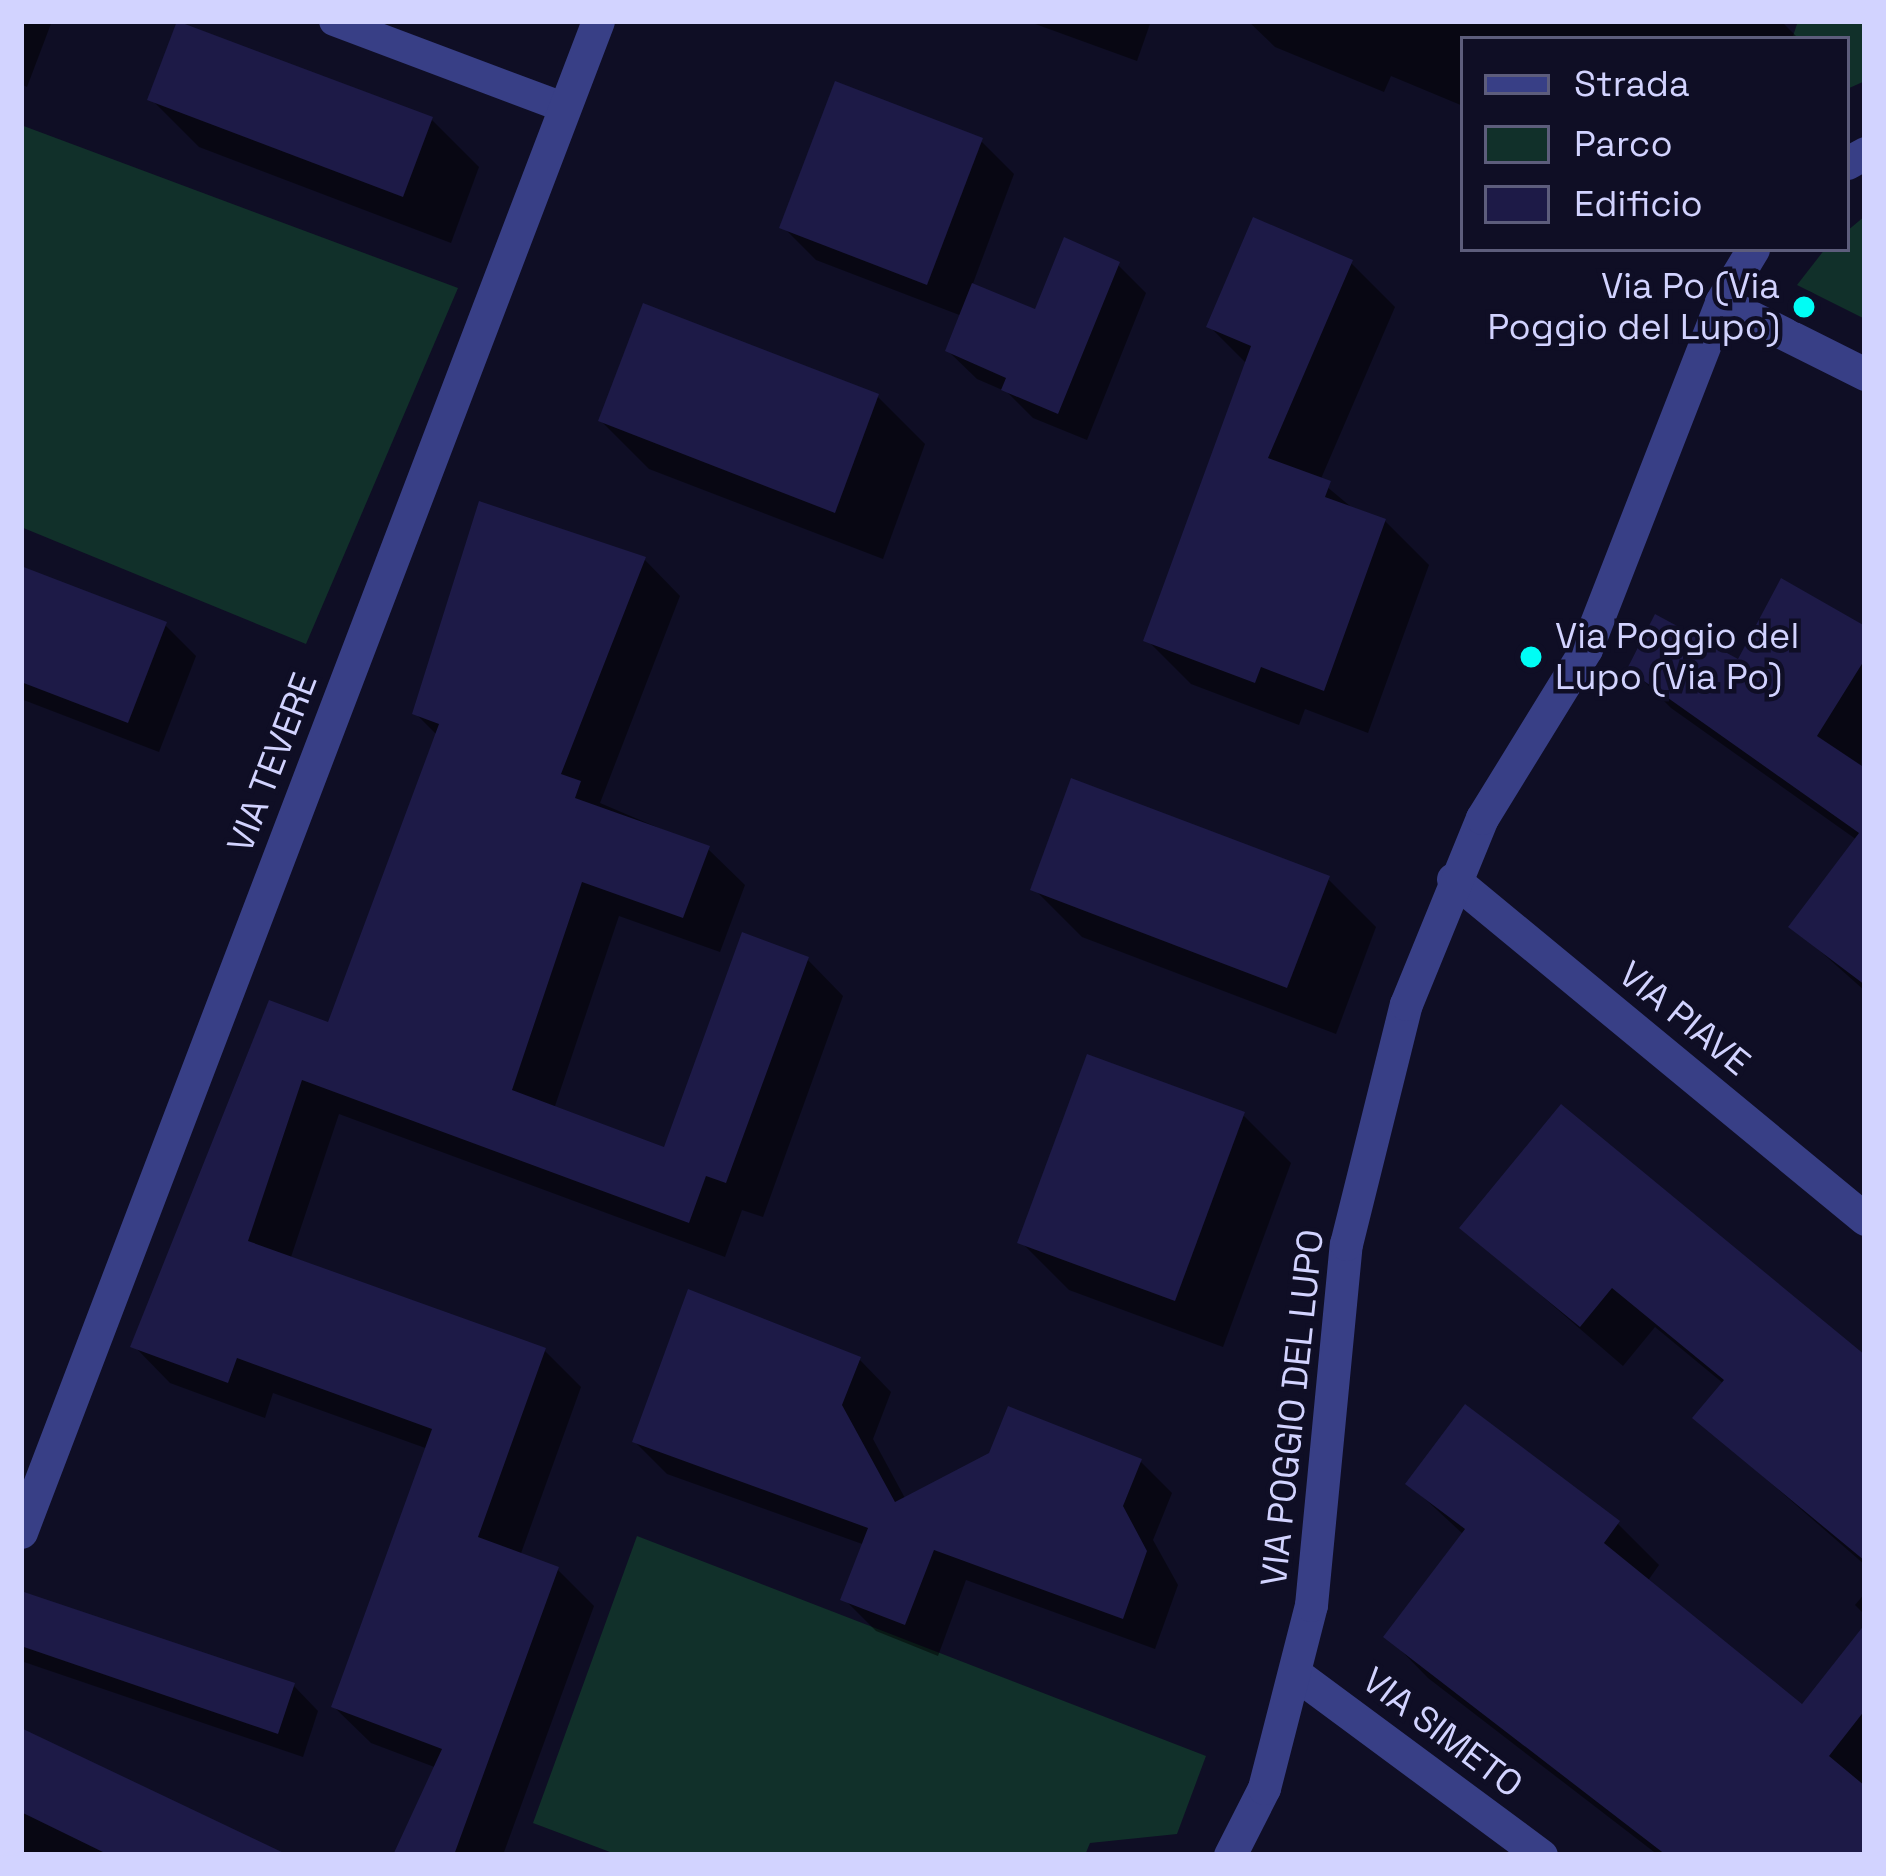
<!DOCTYPE html>
<html>
<head>
<meta charset="utf-8">
<style>
	body { margin:0 }
	#map { position:relative; width:1886px; height:1876px; overflow:hidden; background:#0f0e25; font-family:"Space Grotesk",sans-serif }
	div>[style] { position:absolute }
	[style*='--x'] { left:calc(var(--x)*1px); top:calc(var(--y)*1px); width:calc(var(--w)*1px); rotate:calc(var(--a)*1deg) }
	.green>* { inset:0; background:#11302a }
	.shadow>* { inset:0; background:#0007 }
	.building>* { inset:0; background:#1d1a47 }
	.service>* { height:30px; margin:-15px; padding:0 15px; transform-origin:15px; border-radius:15px; background:#383f86 }
	.minor>* { height:33px; margin:-16.5px; padding:0 16.5px; transform-origin:16.5px; border-radius:16.5px; background:#383f86 }
	.tertiary>* { height:33px; margin:-16.5px; padding:0 16.5px; transform-origin:16.5px; border-radius:16.5px; background:#383f86 }
	.dots>* { width:33px; height:33px; translate:-50% -50%; box-sizing:border-box; border:6px solid #0f0e25; border-radius:50% }
	span { translate:-50% -50%; white-space:nowrap; text-align:center; line-height:1.15; -webkit-text-stroke:9px #0f0e25; paint-order:stroke }
	.poi-label { font-size:36px; color:#d2d3ff }
	.right { translate:-100% -50%; text-align:right }
	.left { translate:0 -50%; text-align:left }
	.street-label { font-size:36px; color:#d2d3ff }
	.frame { position:absolute; inset:0; border:24px solid #d2d3ff; pointer-events:none }
	.legend { position:absolute; left:1460px; top:36px; width:390px; height:216px; box-sizing:border-box; background:#0f0e25; border:3px solid #5d5d7c; margin:0; padding:15px 21px; list-style:none; font-size:36px; color:#d2d3ff }
	.legend li { display:flex; align-items:center; gap:24px; height:60px }
	.legend b { width:60px; border:3px solid #5d5d7c }
</style>
</head>
<body>
<div id="map">
	<div class="green">
		<div style="clip-path:polygon(1798px 21px,1865px 21px,1865px 81px,1847px 89px,1847px 39px,1792px 39px)"></div>
		<div style="clip-path:polygon(21px 125px,458px 288px,306px 644px,21px 527px)"></div>
		<div style="clip-path:polygon(1865px 216px,1865px 319px,1797px 285px,1825px 249px,1847px 249px,1847px 231px)"></div>
		<div style="clip-path:polygon(637px 1536px,1206px 1756px,1177px 1834px,1090px 1843px,1085px 1855px,618px 1855px,533px 1823px)"></div>
	</div>
	<div class="shadow">
		<div style="clip-path:polygon(21px 21px,52px 21px,27px 87px,21px 84px)"></div>
		<div style="clip-path:polygon(1027px 21px,1151px 21px,1137px 61px)"></div>
		<div style="clip-path:polygon(1248px 21px,1781px 21px,1799px 39px,1463px 39px,1463px 106px,1391px 76px,1384px 92px,1275px 47px)"></div>
		<div style="clip-path:polygon(151px 99px,431px 119px,479px 167px,451px 243px,199px 147px)"></div>
		<div style="clip-path:polygon(981px 141px,1014px 174px,972px 286px,1036px 313px,1118px 265px,1146px 293px,1087px 440px,1033px 418px,1007px 392px,977px 379px,948px 351px,962px 316px,816px 260px,783px 227px)"></div>
		<div style="clip-path:polygon(1351px 263px,1395px 307px,1320px 481px,1356px 511px,1385px 521px,1429px 565px,1368px 733px,1305px 709px,1299px 725px,1191px 684px,1147px 640px,1247px 364px,1209px 326px)"></div>
		<div style="clip-path:polygon(877px 396px,925px 444px,883px 559px,649px 469px,601px 421px)"></div>
		<div style="clip-path:polygon(644px 559px,680px 596px,600px 803px,708px 849px,745px 885px,720px 952px,619px 916px,554px 1109px,666px 1150px,807px 959px,843px 996px,763px 1217px,742px 1210px,725px 1257px,339px 1114px,290px 1260px,545px 1351px,581px 1387px,520px 1556px,557px 1569px,594px 1606px,503px 1855px,396px 1855px,437px 1768px,371px 1743px,334px 1707px,428px 1449px,273px 1393px,265px 1418px,170px 1383px,134px 1346px,329px 1026px,438px 736px,415px 713px)"></div>
		<div style="clip-path:polygon(21px 569px,165px 625px,196px 656px,159px 752px,21px 699px)"></div>
		<div style="clip-path:polygon(1865px 629px,1861px 769px,1865px 991px,1792px 926px,1857px 840px,1671px 708px,1631px 668px,1739px 663px)"></div>
		<div style="clip-path:polygon(1328px 879px,1376px 927px,1336px 1034px,1082px 937px,1034px 889px)"></div>
		<div style="clip-path:polygon(1243px 1115px,1291px 1163px,1223px 1347px,1069px 1290px,1021px 1242px)"></div>
		<div style="clip-path:polygon(1463px 1228px,1865px 1359px,1865px 1565px,1696px 1418px,1724px 1384px,1655px 1327px,1623px 1366px)"></div>
		<div style="clip-path:polygon(859px 1359px,891px 1392px,873px 1439px,906px 1500px,991px 1456px,1140px 1461px,1172px 1493px,1153px 1540px,1178px 1585px,1155px 1649px,966px 1580px,938px 1656px,876px 1631px,844px 1599px,865px 1545px,667px 1474px,635px 1442px)"></div>
		<div style="clip-path:polygon(1466px 1409px,1618px 1524px,1659px 1565px,1647px 1582px,1803px 1708px,1865px 1629px,1865px 1855px,1658px 1855px,1428px 1678px,1387px 1636px,1464px 1535px,1409px 1484px)"></div>
		<div style="clip-path:polygon(1865px 1593px,1865px 1615px,1855px 1605px)"></div>
		<div style="clip-path:polygon(21px 1594px,293px 1685px,318px 1711px,303px 1757px,21px 1661px)"></div>
		<div style="clip-path:polygon(21px 1762px,281px 1855px,21px 1855px)"></div>
	</div>
	<div class="building">
		<div style="clip-path:polygon(177px 21px,433px 117px,403px 197px,147px 100px)"></div>
		<div style="clip-path:polygon(835px 81px,983px 138px,927px 285px,779px 228px)"></div>
		<div style="clip-path:polygon(1253px 217px,1353px 260px,1268px 458px,1331px 481px,1325px 497px,1386px 519px,1324px 691px,1261px 667px,1255px 683px,1143px 641px,1251px 346px,1206px 327px)"></div>
		<div style="clip-path:polygon(1064px 237px,1120px 262px,1058px 414px,1001px 390px,1006px 378px,945px 351px,972px 283px,1035px 309px)"></div>
		<div style="clip-path:polygon(643px 303px,879px 394px,835px 513px,598px 421px)"></div>
		<div style="clip-path:polygon(479px 501px,646px 557px,561px 774px,581px 781px,575px 798px,710px 846px,683px 918px,582px 882px,512px 1090px,664px 1147px,742px 932px,809px 957px,726px 1183px,706px 1176px,689px 1223px,302px 1080px,248px 1241px,546px 1348px,478px 1537px,559px 1567px,454px 1855px,393px 1855px,442px 1749px,331px 1707px,432px 1429px,237px 1358px,228px 1383px,130px 1347px,269px 1000px,328px 1022px,439px 724px,412px 714px)"></div>
		<div style="clip-path:polygon(21px 566px,167px 622px,128px 723px,21px 682px)"></div>
		<div style="clip-path:polygon(1781px 578px,1865px 626px,1865px 659px,1817px 736px,1865px 768px,1865px 985px,1788px 927px,1859px 833px,1627px 669px,1655px 614px,1738px 659px)"></div>
		<div style="clip-path:polygon(1071px 778px,1330px 876px,1287px 988px,1030px 890px)"></div>
		<div style="clip-path:polygon(1087px 1054px,1245px 1112px,1175px 1301px,1017px 1243px)"></div>
		<div style="clip-path:polygon(1561px 1104px,1865px 1355px,1865px 1561px,1692px 1418px,1724px 1380px,1612px 1288px,1580px 1327px,1459px 1228px)"></div>
		<div style="clip-path:polygon(688px 1289px,861px 1357px,842px 1405px,895px 1502px,989px 1453px,1008px 1406px,1142px 1459px,1123px 1506px,1147px 1551px,1123px 1619px,934px 1550px,905px 1625px,840px 1600px,868px 1528px,632px 1442px)"></div>
		<div style="clip-path:polygon(1465px 1404px,1620px 1521px,1604px 1543px,1802px 1704px,1865px 1624px,1865px 1710px,1829px 1756px,1865px 1786px,1865px 1855px,1666px 1855px,1383px 1637px,1465px 1529px,1405px 1484px)"></div>
		<div style="clip-path:polygon(21px 1591px,295px 1683px,278px 1734px,21px 1646px)"></div>
		<div style="clip-path:polygon(21px 1728px,288px 1855px,109px 1855px,21px 1812px)"></div>
	</div>
	<div class="service">
		<div style="--x:334;--y:21;--w:247;--a:20.6"></div>
	</div>
	<div class="minor">
		<div style="--x:1721;--y:302;--w:161;--a:26.6"></div>
		<div style="--x:1453;--y:879;--w:534;--a:39.53"></div>
		<div style="--x:21;--y:1532;--w:1617;--a:-69.1"></div>
		<div style="--x:1296;--y:1674;--w:305;--a:36.5"></div>
	</div>
	<div class="tertiary">
		<div style="--x:1847;--y:163;--w:21;--a:-29"></div>
		<div style="--x:1230;--y:1855;--w:75;--a:-63.1"></div>
		<div style="--x:1264;--y:1788;--w:189;--a:-75.6"></div>
		<div style="--x:1311;--y:1605;--w:363;--a:-84.5"></div>
		<div style="--x:1346;--y:1244;--w:247;--a:-76"></div>
		<div style="--x:1406;--y:1004;--w:201;--a:-67.8"></div>
		<div style="--x:1482;--y:818;--w:198;--a:-58.4"></div>
		<div style="--x:1586;--y:649;--w:372;--a:-68.7"></div>
		<div style="--x:1721;--y:302;--w:62;--a:-58.9"></div>
	</div>
	<div class="dots">
		<div style="left:1804px;top:307px;background:#00fdf5"></div>
		<div style="left:1531px;top:657px;background:#00fdf5"></div>
	</div>
	<div class="poi-label">
		<span class="right" style="left:1780px;top:307px">Via Po (Via<br>Poggio del Lupo)</span>
		<span class="left" style="left:1555px;top:657px">Via Poggio del<br>Lupo (Via Po)</span>
	</div>
	<div class="street-label">
		<span style="left:273px;top:763px;rotate:-69deg">VIA TEVERE</span>
		<span style="left:1684px;top:1019px;rotate:39deg">VIA PIAVE</span>
		<span style="left:1293px;top:1408px;rotate:-84deg">VIA POGGIO DEL LUPO</span>
		<span style="left:1442px;top:1733px;rotate:37deg">VIA SIMETO</span>
	</div>
	<div class="frame"></div>
	<ul class="legend">
	<li><b style="height:15px;background:#383f86"></b>Strada</li>
	<li><b style="height:33px;background:#11302a"></b>Parco</li>
	<li><b style="height:33px;background:#1d1a47"></b>Edificio</li>
	</ul>
</div>
</body>
</html>
